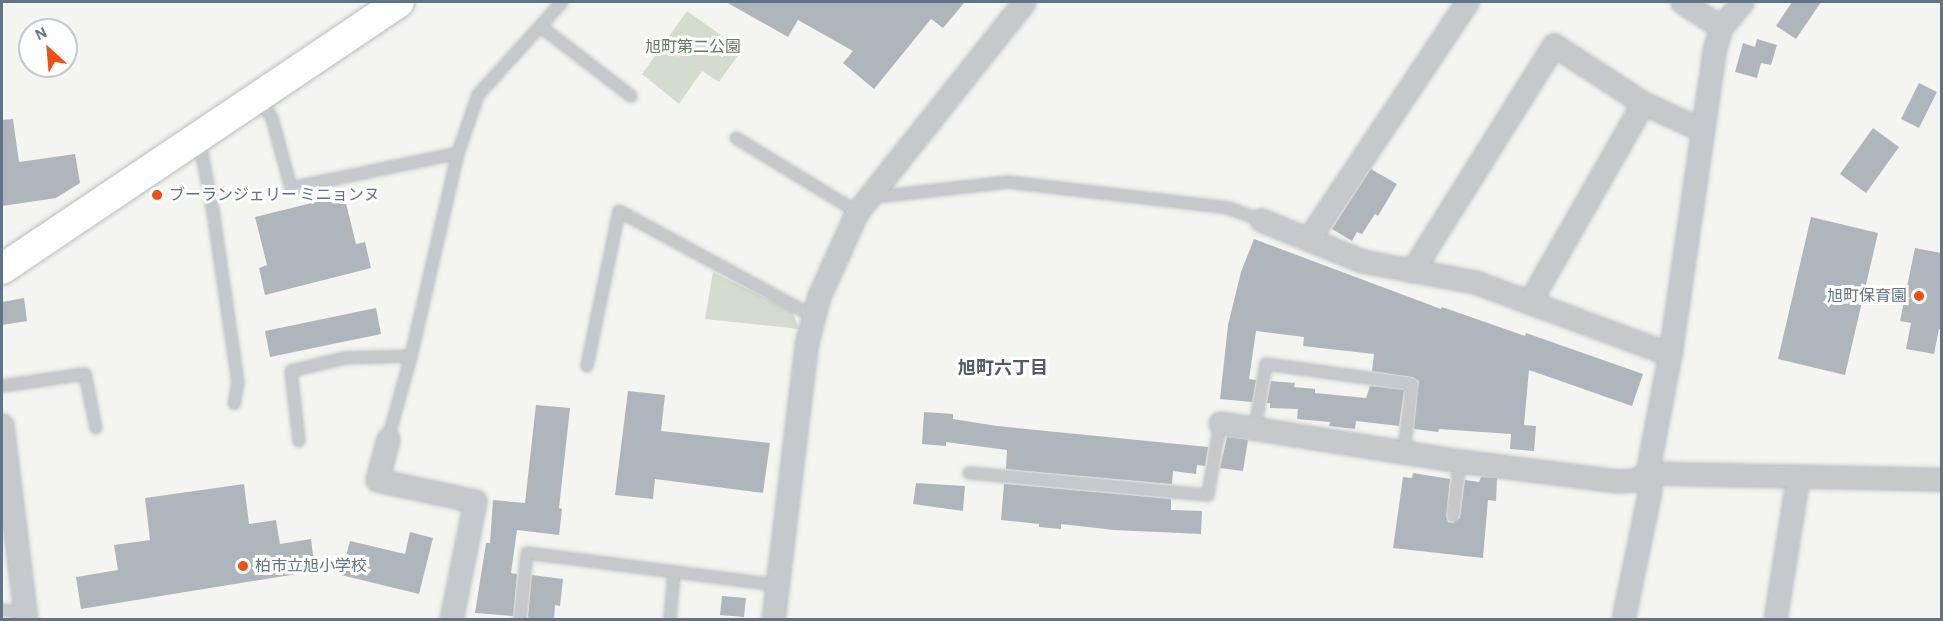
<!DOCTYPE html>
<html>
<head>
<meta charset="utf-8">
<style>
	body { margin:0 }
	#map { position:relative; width:1943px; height:621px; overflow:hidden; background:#f4f5f0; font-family:"Alegreya Sans","Noto Sans JP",sans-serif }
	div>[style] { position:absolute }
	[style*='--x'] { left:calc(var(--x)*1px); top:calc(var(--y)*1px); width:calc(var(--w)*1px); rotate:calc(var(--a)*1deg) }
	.green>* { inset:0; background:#d4dcd0 }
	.building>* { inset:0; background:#aeb6bb }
	.roads { filter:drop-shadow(0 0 2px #b8bcc1) drop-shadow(0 0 2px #b8bcc1) }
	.lane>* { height:10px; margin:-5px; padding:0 5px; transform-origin:5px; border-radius:5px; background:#c6c9cc }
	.street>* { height:21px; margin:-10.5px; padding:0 10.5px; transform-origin:10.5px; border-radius:10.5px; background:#c6c9cc }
	.secondary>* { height:30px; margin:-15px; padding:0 15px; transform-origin:15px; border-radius:15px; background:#fff }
	.dots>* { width:16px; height:16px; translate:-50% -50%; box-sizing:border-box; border:3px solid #fff; border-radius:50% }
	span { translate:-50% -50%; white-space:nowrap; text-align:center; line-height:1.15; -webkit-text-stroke:6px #fff; paint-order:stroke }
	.park-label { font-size:16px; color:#647a60 }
	.poi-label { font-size:16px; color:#617384 }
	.left { translate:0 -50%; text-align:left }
	.right { translate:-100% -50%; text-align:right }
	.neighbourhood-label { font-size:18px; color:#4f5c68; font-weight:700 }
	.frame { position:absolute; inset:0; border:3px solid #617384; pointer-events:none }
	.north { position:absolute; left:18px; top:18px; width:60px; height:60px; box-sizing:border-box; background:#fff; border:2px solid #c0c7ce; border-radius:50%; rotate:334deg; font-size:16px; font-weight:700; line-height:24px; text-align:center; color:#617384 }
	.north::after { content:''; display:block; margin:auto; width:21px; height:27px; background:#f24f13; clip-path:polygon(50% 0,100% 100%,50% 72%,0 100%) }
</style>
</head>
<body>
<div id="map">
	<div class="green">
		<div style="clip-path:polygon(687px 11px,742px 50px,719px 82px,702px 71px,679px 104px,642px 74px)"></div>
		<div style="clip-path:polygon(713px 272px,793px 312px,799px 329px,705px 319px)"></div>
	</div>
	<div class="building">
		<div style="clip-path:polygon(726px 2px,965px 2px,943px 28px,931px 19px,874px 89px,843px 63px,853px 51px,798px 20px,788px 37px)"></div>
		<div style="clip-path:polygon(1792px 2px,1821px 2px,1796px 39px,1776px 26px)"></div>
		<div style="clip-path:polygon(1757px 39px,1777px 45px,1771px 65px,1761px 63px,1757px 78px,1735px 72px,1743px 43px,1755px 47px)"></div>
		<div style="clip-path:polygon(1919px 83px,1937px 92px,1919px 128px,1901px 119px)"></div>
		<div style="clip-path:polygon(13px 119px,19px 162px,75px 154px,80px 183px,56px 198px,2px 206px,2px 120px)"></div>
		<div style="clip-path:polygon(1873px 128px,1899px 147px,1866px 193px,1840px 174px)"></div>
		<div style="clip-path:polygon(1371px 169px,1397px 184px,1378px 216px,1375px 214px,1362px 234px,1357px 232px,1352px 241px,1332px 229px)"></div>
		<div style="clip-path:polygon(344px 195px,356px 244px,365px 242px,371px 268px,265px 295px,259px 268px,267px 265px,255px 217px)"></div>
		<div style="clip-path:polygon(1811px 217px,1878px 233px,1845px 375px,1778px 359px)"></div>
		<div style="clip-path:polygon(1254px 239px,1441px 309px,1442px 307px,1525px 336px,1526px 333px,1643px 374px,1632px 406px,1529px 370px,1524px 425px,1536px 426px,1534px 451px,1510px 449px,1511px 434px,1439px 429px,1438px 432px,1414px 429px,1419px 381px,1413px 377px,1372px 371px,1374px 354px,1303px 346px,1304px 337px,1256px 331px,1249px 379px,1256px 380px,1252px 402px,1220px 399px,1228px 325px,1241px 272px)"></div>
		<div style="clip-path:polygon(1915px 248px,1941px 253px,1941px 330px,1939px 329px,1934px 354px,1906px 349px,1911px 323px,1900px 321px)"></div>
		<div style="clip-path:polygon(24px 298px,27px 321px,2px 325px,2px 302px)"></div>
		<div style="clip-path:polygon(376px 308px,381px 334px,270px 357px,265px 331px)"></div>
		<div style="clip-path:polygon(1271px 381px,1295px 383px,1294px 387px,1315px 389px,1315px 393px,1366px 398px,1370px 386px,1404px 390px,1399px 426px,1356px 421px,1355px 429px,1329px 426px,1330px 422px,1297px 419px,1298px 409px,1270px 408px,1270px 403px,1267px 403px)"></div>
		<div style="clip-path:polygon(628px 391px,665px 395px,661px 431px,770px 443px,763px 493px,655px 479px,653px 499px,615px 495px)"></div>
		<div style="clip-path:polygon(536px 405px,570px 408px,559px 508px,562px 509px,559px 535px,517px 530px,511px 573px,517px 574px,513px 616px,475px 613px,486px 543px,490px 543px,493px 500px,525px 503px)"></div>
		<div style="clip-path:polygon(924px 412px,953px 414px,953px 419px,997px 426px,1208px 447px,1205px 466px,1197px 465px,1196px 474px,1173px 471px,1172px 484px,1006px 469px,1007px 450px,946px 442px,946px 446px,922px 444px)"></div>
		<div style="clip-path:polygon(1227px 437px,1248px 440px,1243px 471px,1220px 468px)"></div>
		<div style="clip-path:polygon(1413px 473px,1450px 479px,1446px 516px,1448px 522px,1453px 523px,1460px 518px,1465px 480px,1479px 482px,1481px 477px,1497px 478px,1496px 501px,1488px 500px,1483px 558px,1393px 548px,1403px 477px,1412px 478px)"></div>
		<div style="clip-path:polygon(916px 483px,965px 486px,963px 511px,913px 504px)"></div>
		<div style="clip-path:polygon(244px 484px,249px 524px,276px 520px,280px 544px,311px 539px,315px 571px,81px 609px,76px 577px,118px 570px,114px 545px,150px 540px,145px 498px)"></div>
		<div style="clip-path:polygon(1004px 484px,1171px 499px,1171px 510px,1202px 511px,1201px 534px,1114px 530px,1061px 524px,1061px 529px,1039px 527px,1039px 524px,1001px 520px)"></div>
		<div style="clip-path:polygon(410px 532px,433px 538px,419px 594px,341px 575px,350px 541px,405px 554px)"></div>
		<div style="clip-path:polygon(532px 575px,563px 579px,560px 606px,555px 605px,554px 620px,531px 620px,528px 617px)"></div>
		<div style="clip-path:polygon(722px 596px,746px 598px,744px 617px,720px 615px)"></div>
	</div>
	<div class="roads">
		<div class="lane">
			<div style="--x:540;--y:26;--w:115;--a:37.6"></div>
			<div style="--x:260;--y:99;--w:22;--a:58"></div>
			<div style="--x:272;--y:118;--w:73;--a:74.8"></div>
			<div style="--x:291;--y:188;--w:171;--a:-11.8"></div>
			<div style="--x:736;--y:138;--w:142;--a:31.4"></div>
			<div style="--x:196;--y:143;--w:13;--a:61"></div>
			<div style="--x:202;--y:154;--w:58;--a:79.1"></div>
			<div style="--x:213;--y:211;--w:173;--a:81.7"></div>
			<div style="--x:238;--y:382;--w:22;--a:100"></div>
			<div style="--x:872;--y:193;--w:13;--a:13"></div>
			<div style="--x:885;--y:196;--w:124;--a:-6.5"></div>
			<div style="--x:1008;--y:182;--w:222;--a:6.7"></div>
			<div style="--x:1228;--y:208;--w:35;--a:20"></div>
			<div style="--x:587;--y:366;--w:158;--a:-78.3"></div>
			<div style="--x:619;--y:211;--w:222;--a:28.5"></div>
			<div style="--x:2;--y:386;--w:84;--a:-8.2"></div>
			<div style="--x:85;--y:374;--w:55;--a:78.5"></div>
			<div style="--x:1255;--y:428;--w:65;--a:-80.2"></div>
			<div style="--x:1266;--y:364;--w:147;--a:7.8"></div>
			<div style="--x:1412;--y:384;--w:67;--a:96.8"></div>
			<div style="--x:388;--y:439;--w:86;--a:-74.5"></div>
			<div style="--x:411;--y:356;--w:208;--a:-77"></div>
			<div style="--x:458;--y:153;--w:61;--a:-71"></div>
			<div style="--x:478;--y:95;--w:125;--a:-47.9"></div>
			<div style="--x:299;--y:441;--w:70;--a:-96.5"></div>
			<div style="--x:291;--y:371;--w:56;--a:-13.5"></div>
			<div style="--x:345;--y:358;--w:66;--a:-1.7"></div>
			<div style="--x:969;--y:473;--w:240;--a:5.3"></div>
			<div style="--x:1208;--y:495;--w:73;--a:-80.5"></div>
			<div style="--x:1453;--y:516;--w:55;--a:-82.7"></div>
			<div style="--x:2;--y:610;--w:25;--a:9"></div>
			<div style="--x:520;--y:620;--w:67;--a:-84"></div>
			<div style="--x:527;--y:553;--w:251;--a:7.3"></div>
			<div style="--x:670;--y:620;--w:48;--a:-85.2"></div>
		</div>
		<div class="street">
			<div style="--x:1682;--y:2;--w:46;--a:32.7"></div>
			<div style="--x:1261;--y:220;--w:109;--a:22.1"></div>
			<div style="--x:1362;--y:261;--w:115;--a:10.5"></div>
			<div style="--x:1475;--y:282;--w:208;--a:20.3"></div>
			<div style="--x:1309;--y:238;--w:284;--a:-56.2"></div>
			<div style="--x:1412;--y:271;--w:267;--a:-57.9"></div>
			<div style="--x:1554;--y:45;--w:106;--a:33.1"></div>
			<div style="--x:1643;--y:103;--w:65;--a:24.6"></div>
			<div style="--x:1530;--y:301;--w:228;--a:-60.3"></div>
			<div style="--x:1220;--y:423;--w:243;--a:9"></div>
			<div style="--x:1460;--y:461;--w:160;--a:7.2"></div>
			<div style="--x:1619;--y:481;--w:17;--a:-3"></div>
			<div style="--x:1636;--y:480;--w:13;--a:-32"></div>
			<div style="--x:1647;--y:473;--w:295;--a:1.2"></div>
			<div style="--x:2;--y:425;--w:196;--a:83"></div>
			<div style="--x:388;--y:439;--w:42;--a:105"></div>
			<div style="--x:377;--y:480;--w:100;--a:12.1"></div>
			<div style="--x:475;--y:501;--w:121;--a:101.4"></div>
			<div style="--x:773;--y:620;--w:281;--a:-83.1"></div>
			<div style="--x:807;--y:341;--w:47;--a:-75.1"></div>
			<div style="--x:819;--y:296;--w:92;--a:-65.7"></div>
			<div style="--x:857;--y:212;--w:268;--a:-51.5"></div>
			<div style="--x:1623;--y:620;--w:133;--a:-78.3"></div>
			<div style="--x:1650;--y:490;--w:17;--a:-100"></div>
			<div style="--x:1647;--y:473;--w:121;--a:-79.1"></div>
			<div style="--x:1670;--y:354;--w:310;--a:-81.7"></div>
			<div style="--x:1715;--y:47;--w:21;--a:-73"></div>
			<div style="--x:1721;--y:27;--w:33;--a:-50"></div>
			<div style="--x:1775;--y:620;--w:145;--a:-80.9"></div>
		</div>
		<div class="secondary">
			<div style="--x:2;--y:269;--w:478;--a:-33.9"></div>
		</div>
	</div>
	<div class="dots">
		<div style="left:157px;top:195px;background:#f24f13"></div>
		<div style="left:1919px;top:296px;background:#f24f13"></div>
		<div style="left:243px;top:566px;background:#f24f13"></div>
	</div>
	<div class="park-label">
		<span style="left:693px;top:47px">旭町第二公園</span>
	</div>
	<div class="poi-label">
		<span class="left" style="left:169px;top:195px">ブーランジェリー ミニョンヌ</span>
		<span class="right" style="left:1907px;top:296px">旭町保育園</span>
		<span class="left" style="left:255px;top:566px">柏市立旭小学校</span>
	</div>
	<div class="neighbourhood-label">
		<span style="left:1003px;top:369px">旭町六丁目</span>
	</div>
	<div class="frame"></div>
	<div class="north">N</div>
</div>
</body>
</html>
